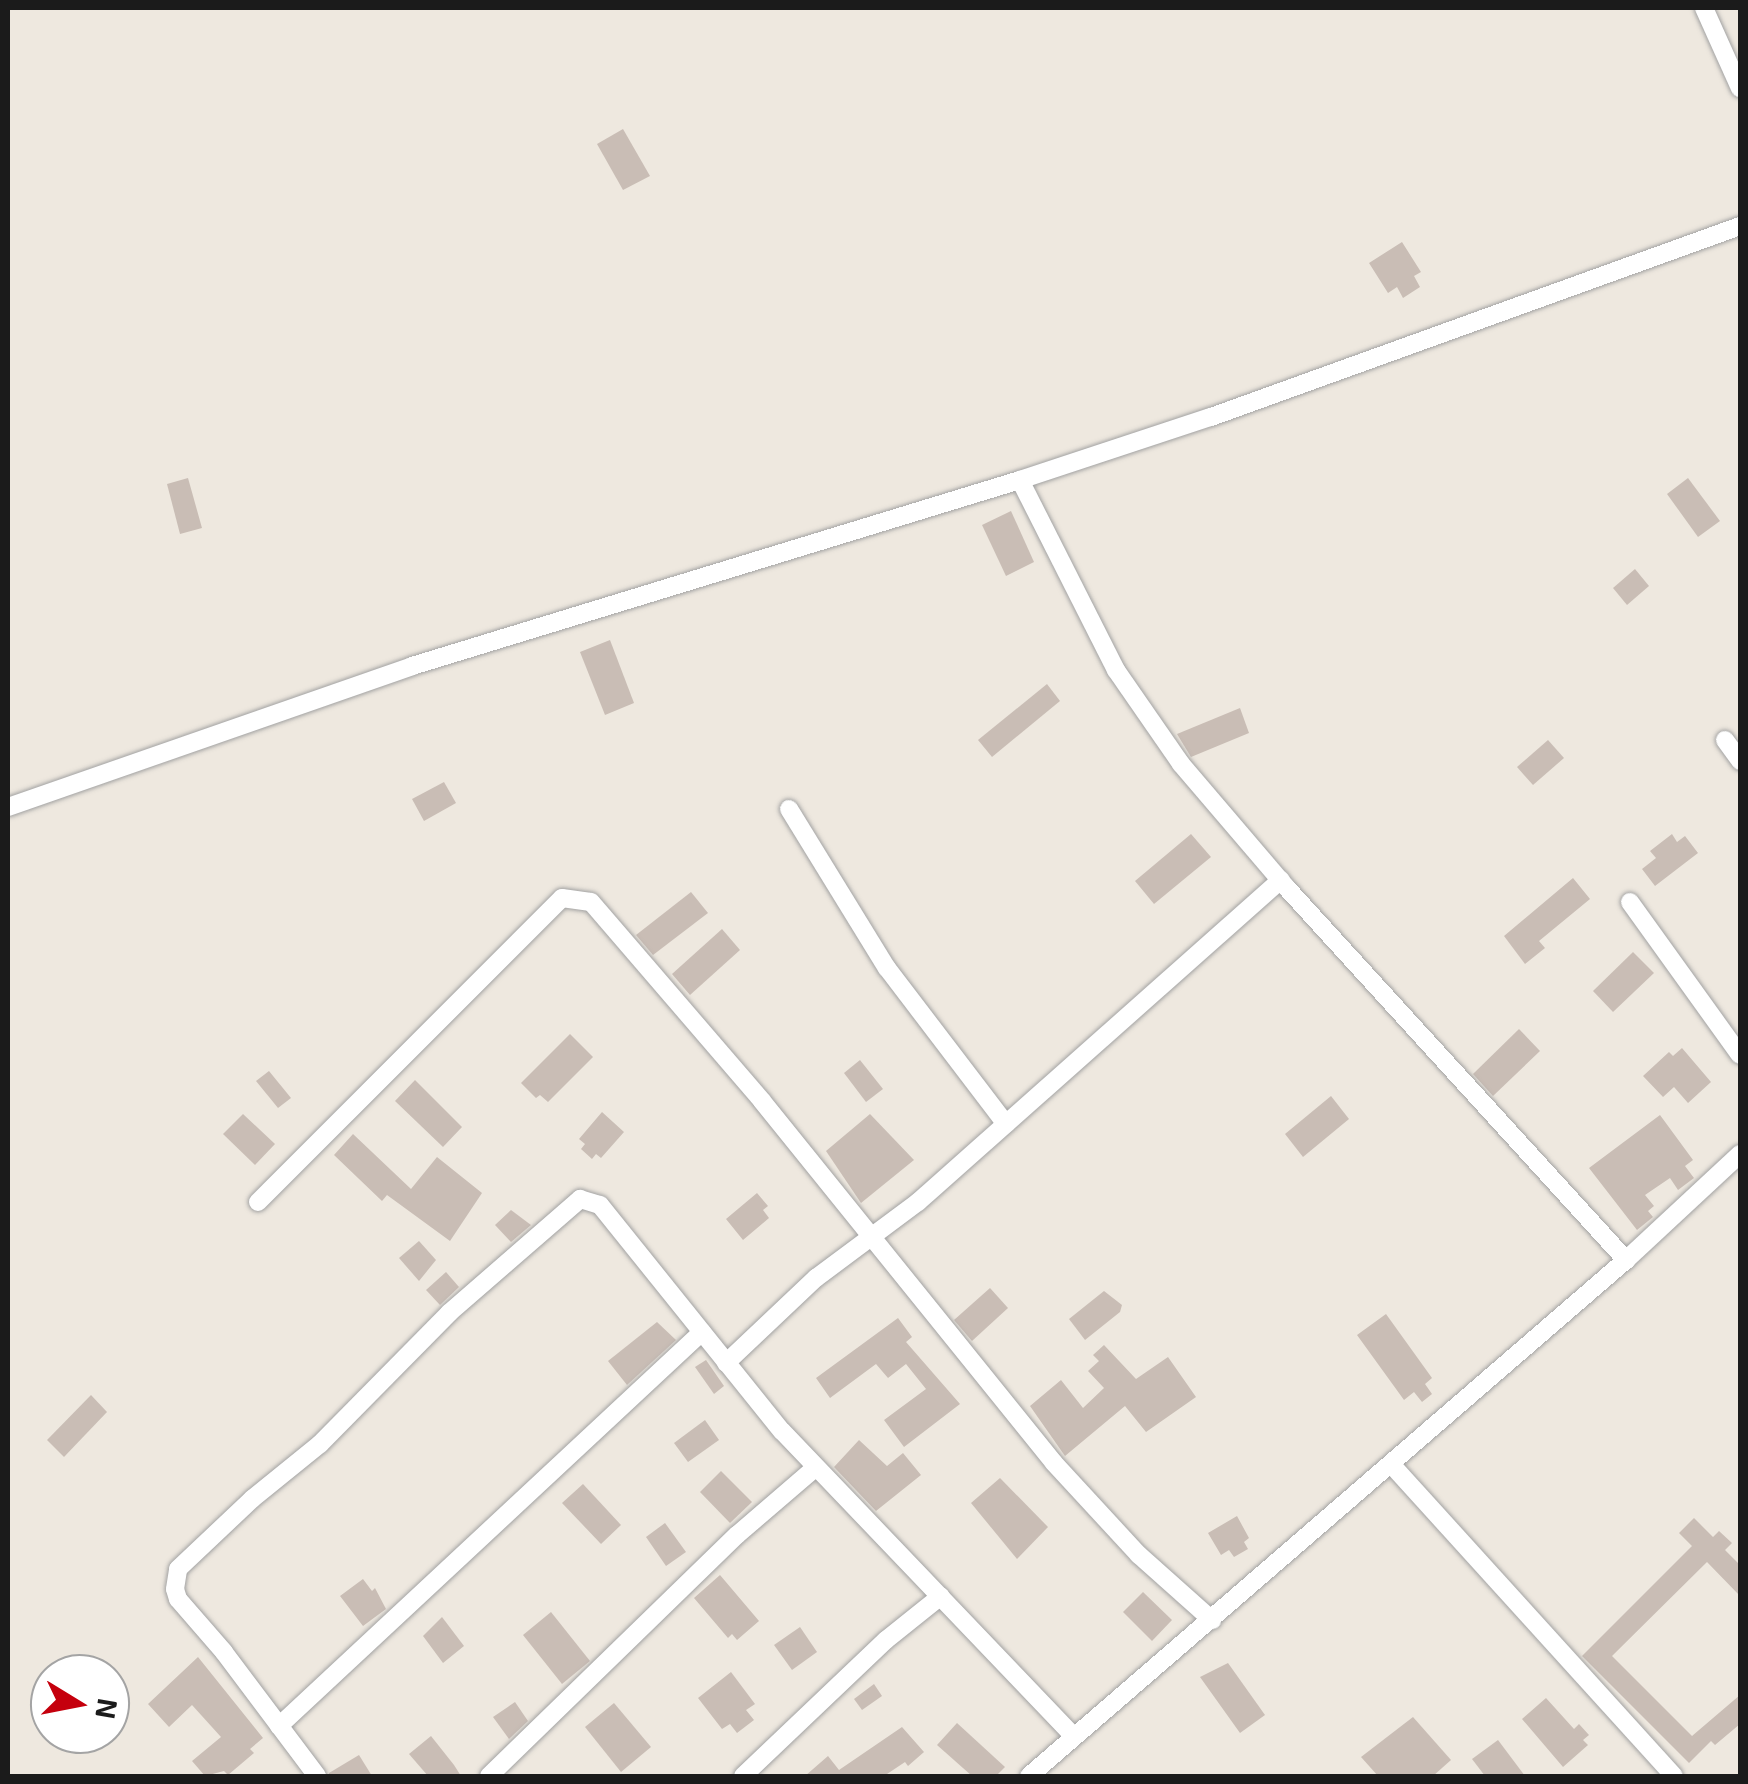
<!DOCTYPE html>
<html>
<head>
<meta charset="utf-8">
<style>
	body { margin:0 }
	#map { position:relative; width:1748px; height:1784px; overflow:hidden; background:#eee8df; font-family:"Exo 2",sans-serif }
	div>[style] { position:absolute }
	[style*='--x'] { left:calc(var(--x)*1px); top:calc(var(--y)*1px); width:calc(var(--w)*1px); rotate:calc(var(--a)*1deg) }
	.building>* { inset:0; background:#c9bdb5 }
	.roads { filter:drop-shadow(0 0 2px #a2a2a2) drop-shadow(0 0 2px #a2a2a2) }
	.street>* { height:18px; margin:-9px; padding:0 9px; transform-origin:9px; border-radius:9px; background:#fff }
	span { translate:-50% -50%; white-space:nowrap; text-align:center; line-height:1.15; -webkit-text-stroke:10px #fff; paint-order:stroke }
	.frame { position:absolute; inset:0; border:10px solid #1b1b1b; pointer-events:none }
	.north { position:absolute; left:30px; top:1654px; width:100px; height:100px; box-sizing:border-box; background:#fff; border:2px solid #a4a4a4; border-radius:50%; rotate:100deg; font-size:28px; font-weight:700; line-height:40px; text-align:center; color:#1b1b1b }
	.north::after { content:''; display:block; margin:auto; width:35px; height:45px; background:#c5000d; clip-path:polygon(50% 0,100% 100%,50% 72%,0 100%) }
</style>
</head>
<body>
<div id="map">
	<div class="building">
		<div style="clip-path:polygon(623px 129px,650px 176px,623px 190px,597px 144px)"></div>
		<div style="clip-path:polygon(1402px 242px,1421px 272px,1414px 276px,1420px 287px,1403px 298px,1397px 287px,1388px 293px,1369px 263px)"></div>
		<div style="clip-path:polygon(188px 478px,202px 528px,180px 534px,167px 484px)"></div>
		<div style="clip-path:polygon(1688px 478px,1720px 521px,1698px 537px,1667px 494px)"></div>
		<div style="clip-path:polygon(1011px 511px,1034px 562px,1006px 576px,982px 525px)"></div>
		<div style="clip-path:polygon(1635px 569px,1649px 586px,1627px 605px,1613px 588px)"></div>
		<div style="clip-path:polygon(610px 640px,634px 703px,605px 715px,580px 652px)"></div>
		<div style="clip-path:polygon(1047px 684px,1060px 701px,992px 757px,978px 740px)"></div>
		<div style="clip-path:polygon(1240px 708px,1249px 733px,1191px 757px,1177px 734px)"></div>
		<div style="clip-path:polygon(1548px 740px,1564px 758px,1533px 785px,1517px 767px)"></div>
		<div style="clip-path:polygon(444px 782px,456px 803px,424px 821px,412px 799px)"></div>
		<div style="clip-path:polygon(1191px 834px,1211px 857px,1154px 904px,1135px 881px)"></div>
		<div style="clip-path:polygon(1672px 834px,1677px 842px,1685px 836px,1698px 853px,1655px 886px,1642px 869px,1656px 858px,1650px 851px)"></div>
		<div style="clip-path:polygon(1573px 878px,1590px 899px,1539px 941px,1545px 948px,1525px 964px,1504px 936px)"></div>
		<div style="clip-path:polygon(691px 892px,708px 913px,653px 955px,636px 935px)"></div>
		<div style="clip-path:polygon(722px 929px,740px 950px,690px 995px,672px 974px)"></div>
		<div style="clip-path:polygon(1633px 952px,1654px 973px,1613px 1012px,1593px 991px)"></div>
		<div style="clip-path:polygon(1519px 1029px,1540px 1051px,1493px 1096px,1473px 1074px)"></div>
		<div style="clip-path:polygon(570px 1034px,593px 1057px,548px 1102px,540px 1095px,536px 1098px,521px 1083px)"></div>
		<div style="clip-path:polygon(1682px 1048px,1711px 1082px,1688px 1103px,1674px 1087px,1663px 1097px,1643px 1076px,1669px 1052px,1673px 1056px)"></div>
		<div style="clip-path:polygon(860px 1060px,883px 1089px,866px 1102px,844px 1073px)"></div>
		<div style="clip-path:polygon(269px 1071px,291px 1098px,278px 1108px,256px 1081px)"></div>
		<div style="clip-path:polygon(415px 1080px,462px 1127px,443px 1147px,395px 1101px)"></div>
		<div style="clip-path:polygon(1331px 1096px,1349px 1119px,1303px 1157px,1285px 1134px)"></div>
		<div style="clip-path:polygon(602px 1112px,624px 1132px,601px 1158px,596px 1154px,592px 1159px,581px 1149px,585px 1144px,579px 1139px)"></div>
		<div style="clip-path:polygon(243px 1114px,275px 1144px,255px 1165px,223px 1134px)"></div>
		<div style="clip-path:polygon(870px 1114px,914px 1160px,861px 1203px,826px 1151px)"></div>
		<div style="clip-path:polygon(1660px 1115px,1693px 1160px,1685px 1166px,1694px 1178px,1678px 1190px,1670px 1178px,1645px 1195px,1654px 1206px,1648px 1211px,1653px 1217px,1637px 1230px,1589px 1168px)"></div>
		<div style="clip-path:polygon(353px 1134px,411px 1189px,437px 1157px,482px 1193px,450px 1241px,387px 1195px,382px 1201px,334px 1155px)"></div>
		<div style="clip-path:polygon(757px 1193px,768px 1206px,763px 1210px,769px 1218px,743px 1240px,726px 1219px)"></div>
		<div style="clip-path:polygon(511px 1210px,531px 1225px,511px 1242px,495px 1225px)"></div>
		<div style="clip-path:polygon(419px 1241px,436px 1260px,419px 1281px,399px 1258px)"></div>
		<div style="clip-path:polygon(446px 1272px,459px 1287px,440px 1305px,426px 1290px)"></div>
		<div style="clip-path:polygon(990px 1288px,1008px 1308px,972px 1341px,954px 1320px)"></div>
		<div style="clip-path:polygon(1104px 1291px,1122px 1305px,1120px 1312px,1085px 1340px,1069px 1319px)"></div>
		<div style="clip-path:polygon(1386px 1314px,1432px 1378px,1425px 1384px,1432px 1394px,1422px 1402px,1414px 1392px,1404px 1400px,1357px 1335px)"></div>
		<div style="clip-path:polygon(898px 1318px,912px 1337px,906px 1342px,960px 1404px,904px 1447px,884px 1420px,926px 1389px,906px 1364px,888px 1378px,876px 1364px,830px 1398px,816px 1378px)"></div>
		<div style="clip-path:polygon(657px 1322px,676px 1340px,627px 1385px,608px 1361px)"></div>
		<div style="clip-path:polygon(1104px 1345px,1136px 1379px,1168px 1357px,1196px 1397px,1146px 1432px,1125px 1406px,1065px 1456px,1030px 1406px,1061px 1380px,1083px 1408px,1104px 1388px,1088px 1371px,1099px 1361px,1093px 1355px)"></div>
		<div style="clip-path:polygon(706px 1360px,724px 1386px,714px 1394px,695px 1367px)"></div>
		<div style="clip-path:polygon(91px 1395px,107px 1412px,64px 1457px,47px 1440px)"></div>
		<div style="clip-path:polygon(705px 1420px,719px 1440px,688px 1462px,674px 1443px)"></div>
		<div style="clip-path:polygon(859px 1440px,887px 1466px,903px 1453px,921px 1475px,876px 1511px,834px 1467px)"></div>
		<div style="clip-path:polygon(721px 1471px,752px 1502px,730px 1523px,700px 1492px)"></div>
		<div style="clip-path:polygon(1000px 1478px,1048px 1527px,1017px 1559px,971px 1503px)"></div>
		<div style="clip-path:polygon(583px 1484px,621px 1525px,601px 1544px,562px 1503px)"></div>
		<div style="clip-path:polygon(1237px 1516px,1249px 1538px,1244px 1542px,1248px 1549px,1234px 1557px,1229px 1550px,1221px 1555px,1208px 1533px)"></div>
		<div style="clip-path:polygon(1694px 1518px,1713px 1537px,1719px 1531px,1732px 1543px,1725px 1550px,1740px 1565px,1740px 1596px,1707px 1562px,1612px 1656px,1692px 1736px,1740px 1695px,1740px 1724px,1715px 1745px,1711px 1741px,1689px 1763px,1582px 1656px,1692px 1546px,1679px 1533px)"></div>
		<div style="clip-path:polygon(665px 1523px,686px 1552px,666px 1566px,646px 1537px)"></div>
		<div style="clip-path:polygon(720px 1575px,759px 1621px,737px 1640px,732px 1634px,728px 1638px,694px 1598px)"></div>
		<div style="clip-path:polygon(363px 1579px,372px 1591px,375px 1588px,386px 1609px,363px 1626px,340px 1596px)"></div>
		<div style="clip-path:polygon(1143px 1592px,1172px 1620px,1152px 1641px,1123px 1612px)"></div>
		<div style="clip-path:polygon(551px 1612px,590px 1661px,562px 1684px,523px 1635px)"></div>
		<div style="clip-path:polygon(442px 1617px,464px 1646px,443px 1663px,423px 1636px)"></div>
		<div style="clip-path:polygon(800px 1627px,817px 1652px,792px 1670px,774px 1645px)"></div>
		<div style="clip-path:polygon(198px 1657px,263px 1738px,250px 1749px,254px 1753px,228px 1775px,224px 1771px,205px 1776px,192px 1761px,221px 1737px,192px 1705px,169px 1727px,148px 1704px)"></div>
		<div style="clip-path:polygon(1228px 1663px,1265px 1715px,1240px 1733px,1200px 1677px)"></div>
		<div style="clip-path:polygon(731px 1672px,755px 1704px,746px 1710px,754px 1720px,737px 1733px,730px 1724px,722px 1729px,698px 1698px)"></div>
		<div style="clip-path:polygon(874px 1684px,882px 1696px,862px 1710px,854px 1699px)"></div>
		<div style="clip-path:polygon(1546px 1698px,1574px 1729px,1579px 1724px,1589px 1735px,1583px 1740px,1588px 1745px,1563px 1767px,1522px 1719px)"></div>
		<div style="clip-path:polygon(515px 1702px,528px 1721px,509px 1739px,493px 1717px)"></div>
		<div style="clip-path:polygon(614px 1703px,651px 1747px,621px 1772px,585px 1727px)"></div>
		<div style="clip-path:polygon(1413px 1717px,1451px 1760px,1433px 1776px,1378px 1776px,1361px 1757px)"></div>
		<div style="clip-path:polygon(957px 1723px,1005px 1767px,996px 1776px,972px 1776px,937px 1745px)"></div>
		<div style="clip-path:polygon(902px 1727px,924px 1752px,908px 1766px,905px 1762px,884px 1776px,805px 1776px,828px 1756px,839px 1770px)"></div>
		<div style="clip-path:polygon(431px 1736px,454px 1765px,461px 1776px,428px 1776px,409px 1754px)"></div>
		<div style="clip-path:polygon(1498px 1740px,1525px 1776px,1485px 1776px,1472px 1759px)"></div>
		<div style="clip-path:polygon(359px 1755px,372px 1776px,329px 1776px,329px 1773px)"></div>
	</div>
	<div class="roads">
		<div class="street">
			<div style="--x:1704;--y:8;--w:88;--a:65.8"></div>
			<div style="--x:1020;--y:480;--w:213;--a:63.2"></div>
			<div style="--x:1116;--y:670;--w:114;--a:55.3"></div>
			<div style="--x:1181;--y:764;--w:162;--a:49.5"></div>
			<div style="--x:1286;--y:887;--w:505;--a:47.65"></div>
			<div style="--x:1725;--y:740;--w:26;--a:54"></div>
			<div style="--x:8;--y:807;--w:428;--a:-19.2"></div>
			<div style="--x:412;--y:666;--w:636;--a:-17.01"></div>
			<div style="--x:1020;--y:480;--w:201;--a:-18.3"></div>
			<div style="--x:1211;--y:417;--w:562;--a:-19.85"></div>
			<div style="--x:789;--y:809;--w:187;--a:58.4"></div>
			<div style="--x:887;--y:968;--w:196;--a:52.7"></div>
			<div style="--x:1630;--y:902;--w:188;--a:54.3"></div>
			<div style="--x:258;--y:1202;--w:430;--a:-45"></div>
			<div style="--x:562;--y:898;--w:29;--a:8"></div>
			<div style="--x:591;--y:902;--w:262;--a:49.3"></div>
			<div style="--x:762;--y:1101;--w:465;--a:51.1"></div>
			<div style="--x:1054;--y:1463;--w:125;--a:47.3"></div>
			<div style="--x:1139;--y:1555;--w:98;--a:41.7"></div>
			<div style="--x:726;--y:1363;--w:124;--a:-43.4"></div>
			<div style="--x:816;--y:1278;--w:127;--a:-36.7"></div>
			<div style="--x:918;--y:1202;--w:485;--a:-41.6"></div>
			<div style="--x:1391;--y:1464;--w:421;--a:47.8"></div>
			<div style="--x:279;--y:1726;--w:578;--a:-42.97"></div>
			<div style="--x:317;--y:1776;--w:155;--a:-126.9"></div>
			<div style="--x:224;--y:1652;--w:70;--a:-131"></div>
			<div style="--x:178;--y:1599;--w:10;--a:-107"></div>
			<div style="--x:175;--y:1589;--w:20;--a:-81"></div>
			<div style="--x:178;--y:1569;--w:102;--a:-43.4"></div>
			<div style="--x:252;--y:1499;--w:87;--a:-39"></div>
			<div style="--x:320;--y:1444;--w:184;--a:-45.4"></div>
			<div style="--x:449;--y:1313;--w:174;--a:-41"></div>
			<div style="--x:580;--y:1199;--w:21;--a:17"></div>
			<div style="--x:600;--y:1205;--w:290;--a:51.2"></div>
			<div style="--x:782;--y:1431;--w:421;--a:46.3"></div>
			<div style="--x:489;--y:1776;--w:346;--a:-44.2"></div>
			<div style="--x:737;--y:1535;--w:103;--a:-40.7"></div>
			<div style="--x:743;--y:1776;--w:197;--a:-43.6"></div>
			<div style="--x:886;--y:1640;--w:70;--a:-38.7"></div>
			<div style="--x:1029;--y:1776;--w:789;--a:-40.84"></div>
			<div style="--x:1626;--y:1260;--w:156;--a:-42.9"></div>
		</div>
	</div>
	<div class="frame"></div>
	<div class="north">N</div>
</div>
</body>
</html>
